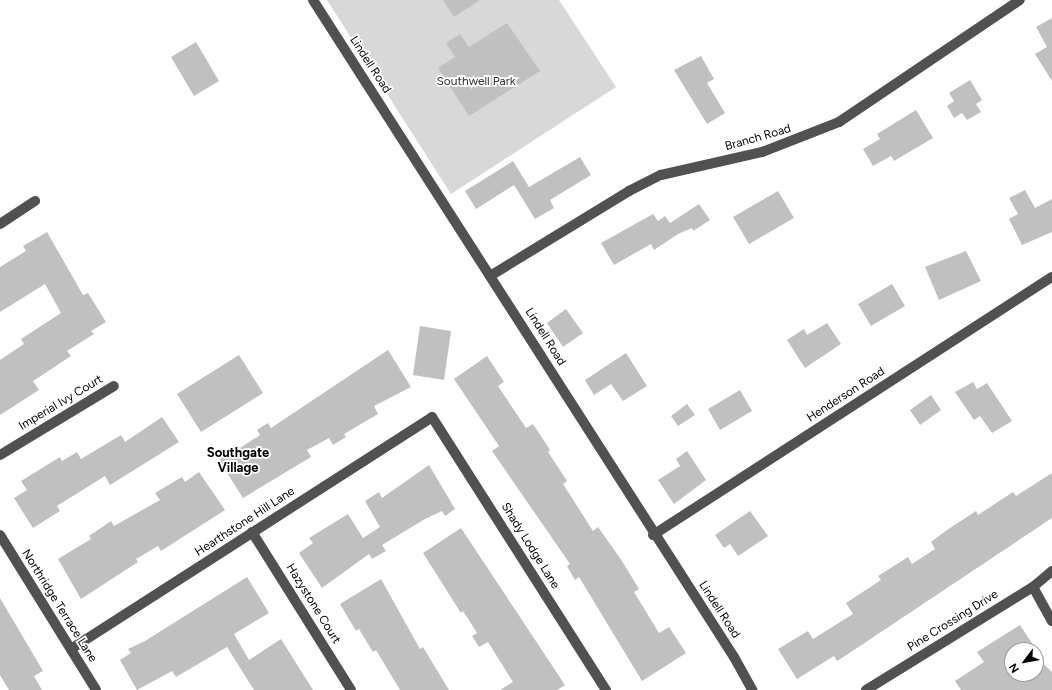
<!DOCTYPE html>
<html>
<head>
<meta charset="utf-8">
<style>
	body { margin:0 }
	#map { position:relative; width:1052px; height:690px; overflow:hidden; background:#fff; font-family:Figtree,sans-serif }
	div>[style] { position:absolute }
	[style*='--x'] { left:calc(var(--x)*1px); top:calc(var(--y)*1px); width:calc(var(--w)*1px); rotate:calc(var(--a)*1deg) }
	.green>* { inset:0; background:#d8d8d8 }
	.building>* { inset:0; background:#c0c0c0 }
	.minor>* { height:10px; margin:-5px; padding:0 5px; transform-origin:5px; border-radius:5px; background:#515151 }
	span { translate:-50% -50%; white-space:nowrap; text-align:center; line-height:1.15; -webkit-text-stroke:3.5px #fff; paint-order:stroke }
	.street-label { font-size:12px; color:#000 }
	.park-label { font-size:12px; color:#2f2f2f }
	.neighbourhood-label { font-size:13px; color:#000; font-weight:700 }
	.north { position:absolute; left:1004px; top:642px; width:40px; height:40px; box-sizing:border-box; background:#fff; border:1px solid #999; border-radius:50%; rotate:238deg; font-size:11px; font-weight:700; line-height:16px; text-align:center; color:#000 }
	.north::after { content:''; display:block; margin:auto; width:14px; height:18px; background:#000; clip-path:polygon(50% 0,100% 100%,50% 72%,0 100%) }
</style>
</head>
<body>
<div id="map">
	<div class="green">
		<div style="clip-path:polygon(327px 0,559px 0,616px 87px,451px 194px)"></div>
	</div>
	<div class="building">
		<div style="clip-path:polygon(443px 0,480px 0,454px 17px)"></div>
		<div style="clip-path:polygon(1052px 18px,1052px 81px,1035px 54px,1047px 47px,1036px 27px)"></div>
		<div style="clip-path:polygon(507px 23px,540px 71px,469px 116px,438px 68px,455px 57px,446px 43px,460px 34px,469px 47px)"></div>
		<div style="clip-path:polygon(196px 42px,219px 81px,194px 96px,171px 57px)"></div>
		<div style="clip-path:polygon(701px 56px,714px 79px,707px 83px,725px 113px,707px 124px,674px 70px)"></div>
		<div style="clip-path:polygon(970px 80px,982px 100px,976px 104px,981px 112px,967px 120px,962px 113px,954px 118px,947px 106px,954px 101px,949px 93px)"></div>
		<div style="clip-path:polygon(916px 110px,933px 138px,894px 161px,891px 156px,873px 166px,863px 149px,880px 139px,877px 134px)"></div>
		<div style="clip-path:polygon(580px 157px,591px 175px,550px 200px,554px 208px,535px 219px,514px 185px,476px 209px,465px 191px,513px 161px,529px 187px)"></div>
		<div style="clip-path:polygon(1025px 190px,1035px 208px,1052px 199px,1052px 232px,1022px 245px,1009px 219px,1018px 214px,1009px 198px)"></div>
		<div style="clip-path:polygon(778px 191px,794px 218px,749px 244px,733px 217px)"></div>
		<div style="clip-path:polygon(699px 204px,710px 220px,693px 231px,692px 228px,678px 234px,654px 250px,651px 244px,614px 265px,601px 243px,653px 214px,658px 221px,665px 216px,670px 223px)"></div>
		<div style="clip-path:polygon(47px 232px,83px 295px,88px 293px,106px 322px,91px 331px,94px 334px,67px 351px,71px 356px,33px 381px,39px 390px,0 415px,0 360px,24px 344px,21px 339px,61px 313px,45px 284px,0 312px,0 267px,26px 251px,23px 246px)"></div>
		<div style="clip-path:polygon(966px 251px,981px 281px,939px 300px,925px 267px)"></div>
		<div style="clip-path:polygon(892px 284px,905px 306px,871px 326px,858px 304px)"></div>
		<div style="clip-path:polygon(566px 309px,583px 333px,563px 347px,547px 323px)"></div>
		<div style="clip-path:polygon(827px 323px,841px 344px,805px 368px,787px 340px,804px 329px,807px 335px)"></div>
		<div style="clip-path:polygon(420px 326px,451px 331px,444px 380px,413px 375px)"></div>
		<div style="clip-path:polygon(388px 350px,411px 387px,374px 406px,378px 414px,344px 434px,346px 437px,333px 445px,329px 438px,307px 450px,311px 457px,243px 498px,219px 460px,225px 456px,223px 453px,234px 446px,237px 450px,260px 435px,257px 430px,268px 423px,271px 428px)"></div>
		<div style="clip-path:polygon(626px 353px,647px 386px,623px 401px,611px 384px,594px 395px,585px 380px)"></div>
		<div style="clip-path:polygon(239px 355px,263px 393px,201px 432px,177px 394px)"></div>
		<div style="clip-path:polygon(487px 356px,504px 382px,498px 386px,526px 428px,533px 424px,550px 450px,548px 452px,567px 481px,563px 484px,593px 531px,598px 527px,622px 561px,639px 589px,634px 592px,659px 633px,669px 627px,686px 653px,642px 681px,579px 577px,575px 580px,567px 566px,570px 564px,492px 451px,499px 446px,454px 379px)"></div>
		<div style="clip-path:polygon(973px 382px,977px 389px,987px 383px,1012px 421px,992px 433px,980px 416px,974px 420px,955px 392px)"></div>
		<div style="clip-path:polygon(740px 390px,752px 411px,720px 430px,708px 409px)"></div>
		<div style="clip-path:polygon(931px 395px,941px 410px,920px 425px,910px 410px)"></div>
		<div style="clip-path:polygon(687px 404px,695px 415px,678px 426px,671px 416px)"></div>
		<div style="clip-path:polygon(162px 417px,179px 442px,110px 485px,105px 476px,57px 506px,60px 511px,33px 528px,14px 498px,27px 490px,21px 481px,60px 457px,62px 461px,77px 452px,81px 459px,121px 435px,125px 442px)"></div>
		<div style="clip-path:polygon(687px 451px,706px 480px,674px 504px,658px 480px,680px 466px,676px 459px)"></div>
		<div style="clip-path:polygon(429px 465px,455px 509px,445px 516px,442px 511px,425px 519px,382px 545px,386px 551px,372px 559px,369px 554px,322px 588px,299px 553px,313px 543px,309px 538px,348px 514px,363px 538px,380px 527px,365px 501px,379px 492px,382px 498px)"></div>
		<div style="clip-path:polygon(199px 472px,225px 510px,161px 551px,158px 546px,136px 559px,138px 562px,81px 599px,58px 559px,91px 539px,89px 536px,111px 521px,114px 526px,160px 500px,155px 493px,182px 477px,185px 482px)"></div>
		<div style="clip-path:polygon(1052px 473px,1052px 518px,854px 650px,837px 661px,834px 656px,797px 679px,778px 649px,808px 631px,813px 639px,853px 614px,846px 603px,881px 580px,878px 576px,908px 557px,912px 564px,935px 549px,931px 542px,947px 530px,976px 511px,978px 515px,1013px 492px,1016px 496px)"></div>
		<div style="clip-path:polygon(750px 511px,768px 536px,738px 556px,730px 544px,724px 548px,715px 535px)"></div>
		<div style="clip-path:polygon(461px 528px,565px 685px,557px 690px,500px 690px,513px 682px,488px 642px,479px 647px,472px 636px,477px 633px,463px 611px,461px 613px,423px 553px)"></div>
		<div style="clip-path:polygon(247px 577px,269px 613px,234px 634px,249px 660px,281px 639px,313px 690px,254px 690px,227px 647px,176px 677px,172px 671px,137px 690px,120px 660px,131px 653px,128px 649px,145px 641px)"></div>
		<div style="clip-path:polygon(381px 579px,420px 649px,423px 647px,449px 690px,400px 690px,376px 650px,373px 652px,359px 629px,356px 631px,340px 604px)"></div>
		<div style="clip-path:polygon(0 598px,43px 671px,34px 676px,42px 690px,9px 690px,0 675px)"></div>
		<div style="clip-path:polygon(1020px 625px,1039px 654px,1036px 655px,1036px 650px,1012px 650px,1012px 674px,1036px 674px,1036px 657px,1052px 672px,1052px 690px,961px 690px,955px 681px,984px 662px,977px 652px)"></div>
	</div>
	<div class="minor">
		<div style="--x:313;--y:0;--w:780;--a:57.35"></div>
		<div style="--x:734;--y:657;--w:38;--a:61"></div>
		<div style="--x:0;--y:224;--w:42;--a:-33.3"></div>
		<div style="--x:490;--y:276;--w:163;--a:-31.4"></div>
		<div style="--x:629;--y:191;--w:36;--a:-27"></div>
		<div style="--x:661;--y:175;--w:104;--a:-12.8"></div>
		<div style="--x:762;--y:152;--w:83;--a:-21.3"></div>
		<div style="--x:839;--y:122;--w:218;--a:-34"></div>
		<div style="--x:0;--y:455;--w:133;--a:-31.2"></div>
		<div style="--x:252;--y:532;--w:186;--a:57.9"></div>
		<div style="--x:0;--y:535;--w:182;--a:58.2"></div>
		<div style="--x:653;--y:535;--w:475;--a:-32.9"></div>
		<div style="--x:1033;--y:587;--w:39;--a:61"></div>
		<div style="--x:71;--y:649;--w:429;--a:-32.7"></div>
		<div style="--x:432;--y:417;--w:324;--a:57.5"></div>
		<div style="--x:866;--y:690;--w:196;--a:-31.7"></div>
		<div style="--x:1033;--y:587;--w:25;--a:-40"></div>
	</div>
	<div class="street-label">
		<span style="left:370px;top:65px;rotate:57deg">Lindell Road</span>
		<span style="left:758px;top:138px;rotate:-16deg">Branch Road</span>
		<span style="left:545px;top:337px;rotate:58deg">Lindell Road</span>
		<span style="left:846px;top:395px;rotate:-33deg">Henderson Road</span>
		<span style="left:61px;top:403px;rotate:-31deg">Imperial Ivy Court</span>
		<span style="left:245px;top:522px;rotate:-33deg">Hearthstone Hill Lane</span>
		<span style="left:530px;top:546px;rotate:58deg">Shady Lodge Lane</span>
		<span style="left:313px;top:604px;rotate:58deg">Hazystone Court</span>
		<span style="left:59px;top:606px;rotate:58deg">Northridge Terrace Lane</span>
		<span style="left:719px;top:610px;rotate:57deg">Lindell Road</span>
		<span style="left:953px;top:621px;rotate:-32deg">Pine Crossing Drive</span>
	</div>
	<div class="park-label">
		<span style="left:476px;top:82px">Southwell Park</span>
	</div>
	<div class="neighbourhood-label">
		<span style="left:238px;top:461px">Southgate<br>Village</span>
	</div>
	<div class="north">N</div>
</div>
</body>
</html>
